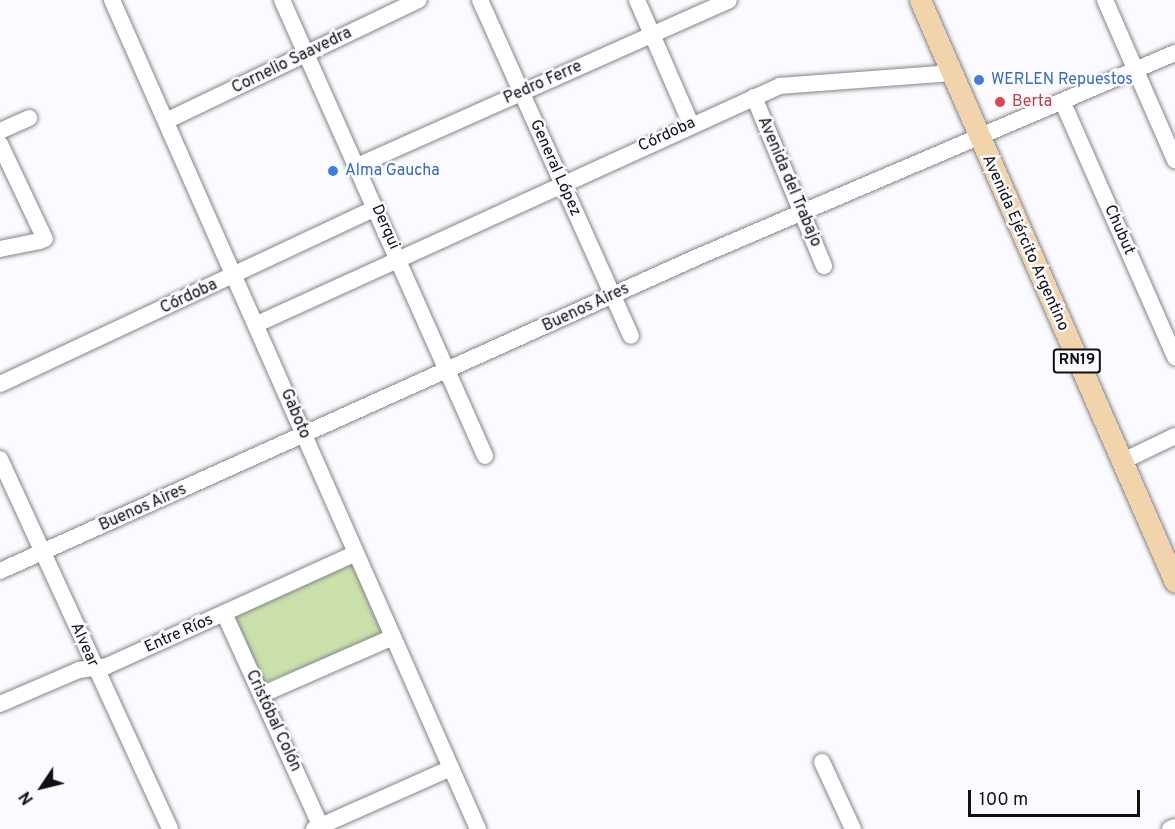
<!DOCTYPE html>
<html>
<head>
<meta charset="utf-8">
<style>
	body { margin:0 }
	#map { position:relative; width:1175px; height:829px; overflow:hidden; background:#fbfbff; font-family:Overpass,sans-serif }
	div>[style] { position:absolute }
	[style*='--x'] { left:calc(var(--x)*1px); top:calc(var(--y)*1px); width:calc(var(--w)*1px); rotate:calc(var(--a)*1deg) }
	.green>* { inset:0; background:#cae1ab }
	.roads { filter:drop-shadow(0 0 2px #848489) drop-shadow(0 0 2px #848489) }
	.minor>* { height:16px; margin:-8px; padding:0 8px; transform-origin:8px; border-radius:8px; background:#fff }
	.major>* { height:21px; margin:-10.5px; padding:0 10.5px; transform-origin:10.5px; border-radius:10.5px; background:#f1d3ac }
	.dots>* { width:16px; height:16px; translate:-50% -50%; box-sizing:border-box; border:3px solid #fbfbff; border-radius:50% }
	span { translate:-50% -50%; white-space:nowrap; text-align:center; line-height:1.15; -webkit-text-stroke:5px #fbfbff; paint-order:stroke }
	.shield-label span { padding:2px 4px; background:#fbfbff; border:2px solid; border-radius:4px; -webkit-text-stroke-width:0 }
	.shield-label { font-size:15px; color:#111113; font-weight:700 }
	.street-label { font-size:16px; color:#111113 }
	.shop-label { font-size:16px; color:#366cbe }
	.left { translate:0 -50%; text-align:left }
	.health-label { font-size:16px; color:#be3a42 }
	.north { position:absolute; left:12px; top:757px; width:60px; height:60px; -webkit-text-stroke:4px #fbfbff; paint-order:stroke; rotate:235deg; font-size:16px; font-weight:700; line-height:24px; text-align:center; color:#111113 }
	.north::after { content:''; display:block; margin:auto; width:21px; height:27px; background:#111113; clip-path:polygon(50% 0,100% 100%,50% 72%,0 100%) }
	.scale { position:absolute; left:968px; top:790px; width:172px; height:27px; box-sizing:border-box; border:3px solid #111113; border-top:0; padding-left:8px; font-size:18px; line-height:21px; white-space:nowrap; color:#111113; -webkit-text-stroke:4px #fbfbff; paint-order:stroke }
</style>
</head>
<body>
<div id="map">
	<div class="green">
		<div style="clip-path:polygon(352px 561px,383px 634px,264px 683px,233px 616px)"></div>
	</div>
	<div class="roads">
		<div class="minor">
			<div style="--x:112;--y:0;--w:906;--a:66.18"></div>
			<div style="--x:282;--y:0;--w:499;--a:66"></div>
			<div style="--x:480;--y:0;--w:368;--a:65.8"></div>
			<div style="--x:637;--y:0;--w:135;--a:66.5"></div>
			<div style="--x:1105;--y:0;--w:175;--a:66.4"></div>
			<div style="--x:754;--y:97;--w:183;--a:67.5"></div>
			<div style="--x:1063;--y:103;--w:278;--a:66.2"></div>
			<div style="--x:166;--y:121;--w:280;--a:-25.6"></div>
			<div style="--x:0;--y:131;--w:32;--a:-24"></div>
			<div style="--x:0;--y:144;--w:105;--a:64.7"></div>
			<div style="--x:357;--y:166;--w:407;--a:-24"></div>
			<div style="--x:0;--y:249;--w:41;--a:-11.3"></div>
			<div style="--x:257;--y:324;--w:575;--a:-24.47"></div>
			<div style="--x:780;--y:86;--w:172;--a:-4.3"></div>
			<div style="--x:0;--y:384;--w:415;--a:-25.1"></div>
			<div style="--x:0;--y:459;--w:407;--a:65.3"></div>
			<div style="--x:1121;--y:462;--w:60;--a:-25.7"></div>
			<div style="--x:0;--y:571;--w:762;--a:-24.24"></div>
			<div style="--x:695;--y:258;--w:522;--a:-23.13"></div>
			<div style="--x:224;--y:613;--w:237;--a:65.6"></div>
			<div style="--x:261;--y:695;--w:144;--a:-23.7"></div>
			<div style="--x:0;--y:704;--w:86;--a:-23.3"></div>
			<div style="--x:79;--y:670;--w:28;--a:-8"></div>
			<div style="--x:107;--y:666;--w:273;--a:-24.4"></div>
			<div style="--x:822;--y:762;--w:74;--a:65.2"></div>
			<div style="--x:314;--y:829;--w:150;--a:-24"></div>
			<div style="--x:1170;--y:829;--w:5;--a:-22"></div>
		</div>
		<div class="major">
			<div style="--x:920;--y:0;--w:635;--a:66.34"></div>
		</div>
	</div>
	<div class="dots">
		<div style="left:979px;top:80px;background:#3f7fe0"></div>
		<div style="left:1000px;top:102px;background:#e0444e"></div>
		<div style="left:333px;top:171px;background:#3f7fe0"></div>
	</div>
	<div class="shield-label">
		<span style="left:1077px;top:361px">RN19</span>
	</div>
	<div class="street-label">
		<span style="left:292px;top:61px;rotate:-26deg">Cornelio Saavedra</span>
		<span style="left:543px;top:83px;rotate:-24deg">Pedro Ferre</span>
		<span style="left:667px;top:135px;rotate:-25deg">Córdoba</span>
		<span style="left:555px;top:168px;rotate:66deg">General López</span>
		<span style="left:789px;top:182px;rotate:67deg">Avenida del Trabajo</span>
		<span style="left:385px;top:227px;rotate:66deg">Derqui</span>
		<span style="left:1119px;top:230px;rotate:66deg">Chubut</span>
		<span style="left:1025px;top:243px;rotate:66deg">Avenida Ejército Argentino</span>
		<span style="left:189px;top:297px;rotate:-25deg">Córdoba</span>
		<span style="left:586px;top:308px;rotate:-25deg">Buenos Aires</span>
		<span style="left:295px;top:414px;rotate:67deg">Gaboto</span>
		<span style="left:143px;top:508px;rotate:-24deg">Buenos Aires</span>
		<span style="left:179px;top:634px;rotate:-24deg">Entre Ríos</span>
		<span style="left:84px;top:645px;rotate:66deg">Alvear</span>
		<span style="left:273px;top:721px;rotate:65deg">Cristóbal Colón</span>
	</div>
	<div class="shop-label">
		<span class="left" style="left:991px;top:80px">WERLEN Repuestos</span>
		<span class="left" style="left:345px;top:171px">Alma Gaucha</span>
	</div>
	<div class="health-label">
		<span class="left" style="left:1012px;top:102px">Berta</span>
	</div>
	<div class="north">N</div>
	<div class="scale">100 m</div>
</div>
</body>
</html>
